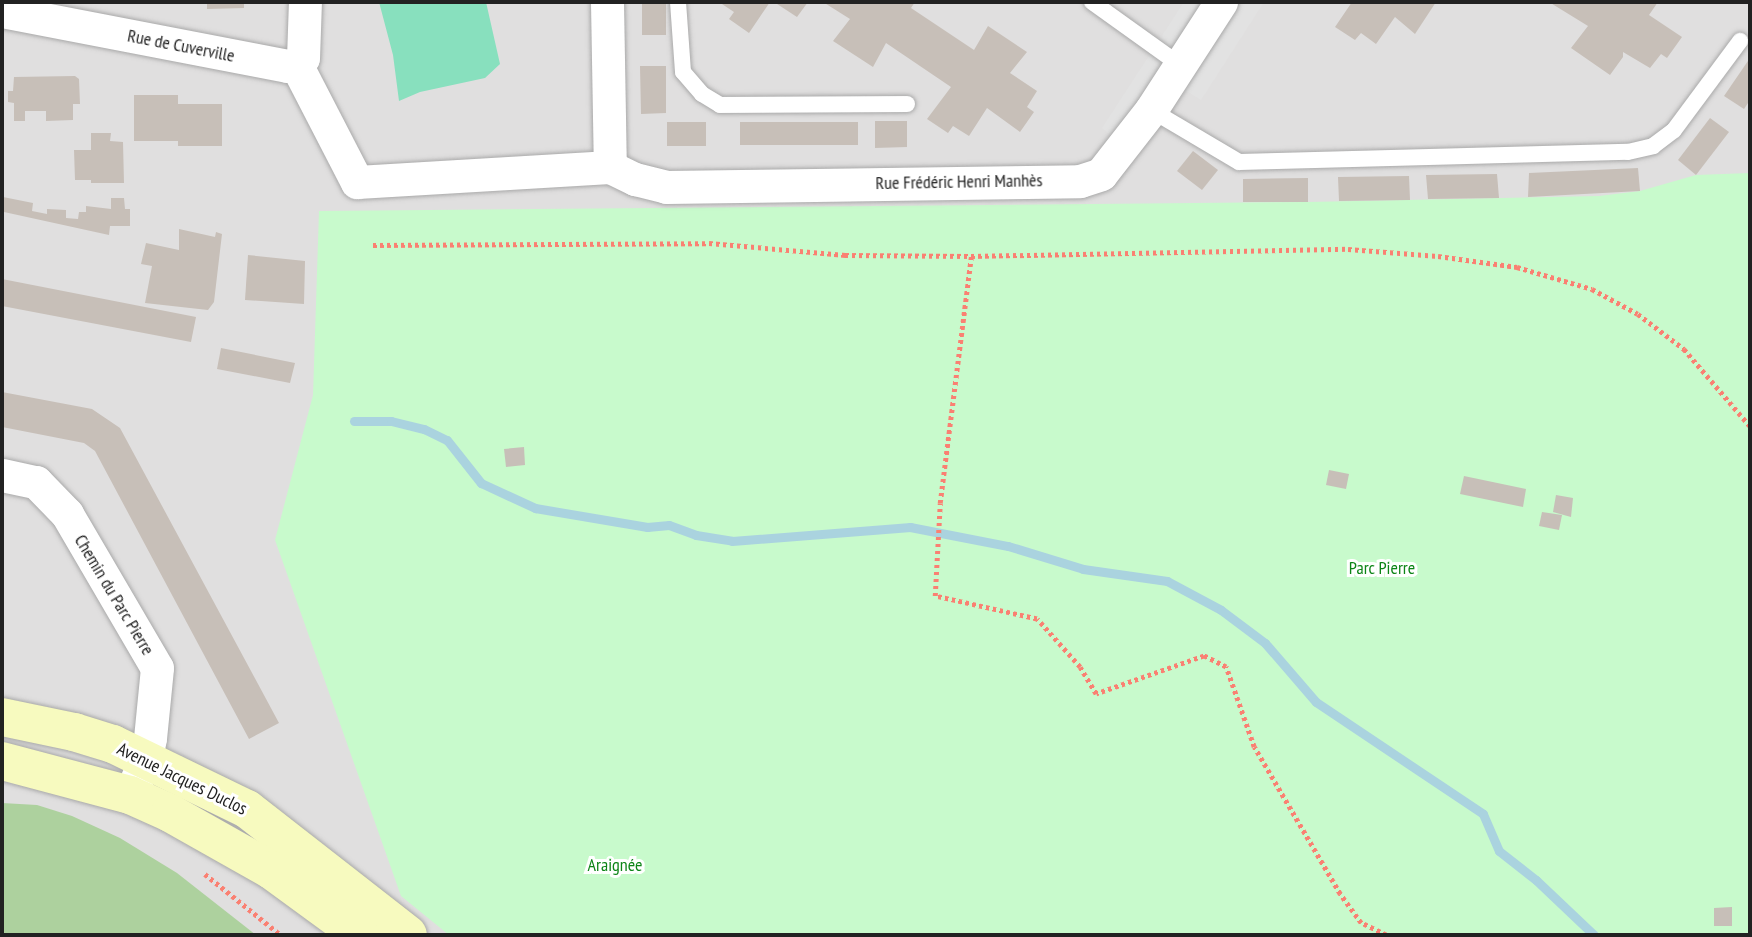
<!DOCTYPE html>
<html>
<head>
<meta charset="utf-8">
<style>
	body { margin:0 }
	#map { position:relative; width:1752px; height:937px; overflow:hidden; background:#f2efe9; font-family:"PT Sans Narrow",sans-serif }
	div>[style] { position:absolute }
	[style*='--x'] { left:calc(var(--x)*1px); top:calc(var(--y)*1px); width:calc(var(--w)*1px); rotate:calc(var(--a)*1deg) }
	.residential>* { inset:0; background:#e0dfdf }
	.forest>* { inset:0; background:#add19e }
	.park>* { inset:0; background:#c8facc }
	.pitch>* { inset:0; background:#88e0be }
	.parking>* { inset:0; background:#e2e2e2 }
	.stream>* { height:9px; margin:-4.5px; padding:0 4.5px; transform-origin:4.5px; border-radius:4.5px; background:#aad3df }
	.building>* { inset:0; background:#c7bfb8 }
	.path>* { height:4.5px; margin-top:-2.25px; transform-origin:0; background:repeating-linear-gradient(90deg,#fa8072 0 3.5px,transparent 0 7px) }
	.roads { filter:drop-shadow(0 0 2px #a9a9a9) drop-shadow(0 0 2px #a9a9a9) }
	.service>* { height:16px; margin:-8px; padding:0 8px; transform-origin:8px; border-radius:8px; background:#fff }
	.minor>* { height:33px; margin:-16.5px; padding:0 16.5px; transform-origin:16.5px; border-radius:16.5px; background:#fff }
	.secondary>* { height:38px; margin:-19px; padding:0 19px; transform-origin:19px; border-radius:19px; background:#f7fabf }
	span { translate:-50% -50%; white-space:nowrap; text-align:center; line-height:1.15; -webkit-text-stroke:6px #fff; paint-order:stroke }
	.street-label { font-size:18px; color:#222 }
	.park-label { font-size:18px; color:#0c8416 }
	.frame { position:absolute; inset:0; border:4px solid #222; pointer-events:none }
</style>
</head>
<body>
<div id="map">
	<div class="residential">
		<div style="clip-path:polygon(2px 2px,1750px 2px,1750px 935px,2px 935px)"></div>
	</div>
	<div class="forest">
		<div style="clip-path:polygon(2px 803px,37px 805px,72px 816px,120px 838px,177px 873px,256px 935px,2px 935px)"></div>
	</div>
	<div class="park">
		<div style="clip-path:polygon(1750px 173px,1750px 935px,449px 935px,401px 896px,275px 540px,313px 395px,319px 211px,1308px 202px,1599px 196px,1640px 191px,1696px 175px)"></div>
	</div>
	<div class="pitch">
		<div style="clip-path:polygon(379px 2px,486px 2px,500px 64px,485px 78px,420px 92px,399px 101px,393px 55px)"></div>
	</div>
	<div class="parking">
		<div style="clip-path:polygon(1184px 2px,1264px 2px,1201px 100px,1180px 87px,1123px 146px,1102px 128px)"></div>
	</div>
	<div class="stream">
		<div style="--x:354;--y:421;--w:37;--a:0"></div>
		<div style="--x:391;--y:421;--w:34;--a:14"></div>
		<div style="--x:424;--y:429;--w:25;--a:26"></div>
		<div style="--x:447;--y:440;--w:55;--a:51.7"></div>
		<div style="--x:481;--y:483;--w:60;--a:24.8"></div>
		<div style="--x:535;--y:508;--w:114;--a:9.6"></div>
		<div style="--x:647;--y:527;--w:22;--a:-5"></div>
		<div style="--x:669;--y:525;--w:29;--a:20"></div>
		<div style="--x:696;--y:535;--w:36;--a:9"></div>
		<div style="--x:732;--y:541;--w:179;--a:-4.5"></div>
		<div style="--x:910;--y:527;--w:100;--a:11"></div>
		<div style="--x:1008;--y:546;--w:78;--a:17"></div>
		<div style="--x:1083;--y:569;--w:85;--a:8.1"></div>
		<div style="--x:1167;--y:581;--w:61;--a:28.2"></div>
		<div style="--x:1221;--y:610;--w:55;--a:36.9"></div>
		<div style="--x:1265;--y:643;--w:78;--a:49.2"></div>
		<div style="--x:1316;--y:702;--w:201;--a:33.8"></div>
		<div style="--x:1483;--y:814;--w:40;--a:66.6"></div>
		<div style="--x:1499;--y:851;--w:47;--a:38.1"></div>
		<div style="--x:1536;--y:880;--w:80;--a:43.5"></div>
	</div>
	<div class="building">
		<div style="clip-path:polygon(207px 2px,244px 2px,244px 8px,207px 9px)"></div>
		<div style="clip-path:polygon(642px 2px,666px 2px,666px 35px,642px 35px)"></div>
		<div style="clip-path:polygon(719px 2px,770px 2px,749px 33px,729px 19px,734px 12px)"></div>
		<div style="clip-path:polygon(774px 2px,808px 2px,797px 17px)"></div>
		<div style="clip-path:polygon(823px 2px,915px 2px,911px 8px,974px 50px,988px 26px,1027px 52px,1010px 73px,1037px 91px,1027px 107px,1034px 112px,1020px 132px,987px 108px,969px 136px,953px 126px,948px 133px,927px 119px,951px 87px,886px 43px,873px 67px,833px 41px,850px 19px)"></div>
		<div style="clip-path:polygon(1352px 2px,1436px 2px,1415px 34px,1395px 17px,1376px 44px,1361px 33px,1355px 40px,1335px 27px)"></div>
		<div style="clip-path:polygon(1549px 2px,1658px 2px,1649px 15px,1682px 37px,1667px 58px,1661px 54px,1650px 68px,1623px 52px,1623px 57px,1610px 75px,1571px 48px,1588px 26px)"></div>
		<div style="clip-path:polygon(1750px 58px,1750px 100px,1744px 109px,1724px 96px)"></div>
		<div style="clip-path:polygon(640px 66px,666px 66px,666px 113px,641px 114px)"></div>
		<div style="clip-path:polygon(75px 76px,79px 79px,80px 104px,73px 104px,73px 120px,46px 121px,46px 111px,25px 111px,25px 121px,14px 121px,14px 103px,8px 102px,8px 91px,13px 91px,14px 77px)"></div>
		<div style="clip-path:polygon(134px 95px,178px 95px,178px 104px,222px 104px,222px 146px,178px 146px,178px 141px,134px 141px)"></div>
		<div style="clip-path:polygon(1710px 118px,1729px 132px,1696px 175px,1678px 160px)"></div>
		<div style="clip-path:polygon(875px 121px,907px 121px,907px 147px,875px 148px)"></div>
		<div style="clip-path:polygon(667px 122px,706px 122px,706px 146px,667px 146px)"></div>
		<div style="clip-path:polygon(740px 122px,858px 122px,858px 145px,740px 145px)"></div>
		<div style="clip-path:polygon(91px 133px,111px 133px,110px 141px,123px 142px,124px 183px,91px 183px,91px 180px,75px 180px,74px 150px,91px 150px)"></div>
		<div style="clip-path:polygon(1193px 151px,1218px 170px,1202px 190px,1177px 171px)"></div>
		<div style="clip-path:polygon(1638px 168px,1640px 191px,1528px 197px,1529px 173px)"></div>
		<div style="clip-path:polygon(1497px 174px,1499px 198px,1428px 199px,1426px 175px)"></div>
		<div style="clip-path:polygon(1409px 176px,1410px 200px,1339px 201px,1338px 177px)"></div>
		<div style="clip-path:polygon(1308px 178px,1308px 202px,1243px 202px,1243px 179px)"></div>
		<div style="clip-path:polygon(3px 197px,33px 203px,32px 211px,47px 214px,47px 209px,66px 210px,66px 218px,78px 219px,79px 212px,86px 212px,86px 206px,111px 209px,111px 198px,124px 198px,125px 209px,130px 209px,130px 226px,110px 226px,109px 235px,4px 212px)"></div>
		<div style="clip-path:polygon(179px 229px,215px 237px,216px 232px,222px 234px,214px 302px,208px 310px,145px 303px,152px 266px,141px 264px,146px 243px,179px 250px)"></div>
		<div style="clip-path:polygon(248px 255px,305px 261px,304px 304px,245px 300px)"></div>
		<div style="clip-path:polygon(2px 279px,196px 317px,191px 342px,2px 306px)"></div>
		<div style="clip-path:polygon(221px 348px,295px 363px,290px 383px,217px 369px)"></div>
		<div style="clip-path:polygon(2px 392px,92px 409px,120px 428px,279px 723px,249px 739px,95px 451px,84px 443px,2px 427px)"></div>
		<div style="clip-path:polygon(524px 447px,525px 465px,506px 467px,504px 449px)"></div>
		<div style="clip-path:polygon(1329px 470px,1349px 474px,1346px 489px,1326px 485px)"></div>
		<div style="clip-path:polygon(1464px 476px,1526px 489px,1523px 507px,1460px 494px)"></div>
		<div style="clip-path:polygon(1556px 495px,1573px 498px,1571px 517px,1553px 512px)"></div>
		<div style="clip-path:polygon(1542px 512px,1562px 515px,1559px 530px,1539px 526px)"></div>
		<div style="clip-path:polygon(1732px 907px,1732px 926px,1714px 926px,1714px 908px)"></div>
	</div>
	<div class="path">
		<div style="--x:373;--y:245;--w:336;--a:-0.3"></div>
		<div style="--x:709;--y:243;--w:137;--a:5"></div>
		<div style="--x:845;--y:255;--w:126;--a:0.5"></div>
		<div style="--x:205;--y:874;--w:97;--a:38.8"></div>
		<div style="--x:1386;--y:935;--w:28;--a:-154"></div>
		<div style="--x:1361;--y:923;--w:36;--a:-126"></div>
		<div style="--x:1340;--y:894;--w:170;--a:-120.3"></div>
		<div style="--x:1254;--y:747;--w:85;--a:-109.3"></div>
		<div style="--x:1226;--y:667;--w:25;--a:-153"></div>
		<div style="--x:1204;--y:656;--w:114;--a:160.6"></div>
		<div style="--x:1096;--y:694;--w:31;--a:-121"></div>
		<div style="--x:1080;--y:667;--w:64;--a:-131.9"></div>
		<div style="--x:1037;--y:619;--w:105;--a:-167.3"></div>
		<div style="--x:935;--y:596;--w:93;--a:-86.9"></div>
		<div style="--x:940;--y:503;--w:249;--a:-82.8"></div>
		<div style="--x:971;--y:256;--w:377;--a:-1.1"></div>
		<div style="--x:1348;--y:249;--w:90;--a:4.4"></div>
		<div style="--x:1438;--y:256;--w:80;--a:7.9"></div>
		<div style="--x:1517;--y:267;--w:78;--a:16.3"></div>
		<div style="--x:1592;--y:289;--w:52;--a:28.5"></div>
		<div style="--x:1638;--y:314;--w:58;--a:37.3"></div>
		<div style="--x:1684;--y:349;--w:101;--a:49.4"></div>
	</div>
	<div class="roads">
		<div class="service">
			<div style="--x:678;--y:2;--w:70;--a:85.9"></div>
			<div style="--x:683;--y:72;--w:29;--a:49"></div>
			<div style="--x:702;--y:94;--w:21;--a:31"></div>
			<div style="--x:720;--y:105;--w:187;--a:-0.3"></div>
			<div style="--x:1092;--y:2;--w:108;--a:35.6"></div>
			<div style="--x:1151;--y:110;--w:102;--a:30.6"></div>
			<div style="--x:1239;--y:162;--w:389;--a:-1.5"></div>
			<div style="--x:1628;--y:152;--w:26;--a:-13"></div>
			<div style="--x:1653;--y:146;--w:26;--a:-37"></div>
			<div style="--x:1674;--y:130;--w:111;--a:-53.4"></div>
		</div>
		<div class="minor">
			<div style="--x:607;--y:2;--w:165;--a:89"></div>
			<div style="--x:2;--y:11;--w:291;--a:10.9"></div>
			<div style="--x:288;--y:66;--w:8;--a:-14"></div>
			<div style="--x:296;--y:64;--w:9;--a:-41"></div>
			<div style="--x:303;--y:58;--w:56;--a:-88"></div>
			<div style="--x:296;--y:64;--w:133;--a:62.7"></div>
			<div style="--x:357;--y:182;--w:253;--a:-3.4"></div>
			<div style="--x:610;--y:167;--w:28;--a:26"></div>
			<div style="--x:635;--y:179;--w:32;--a:14"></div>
			<div style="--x:666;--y:187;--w:414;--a:-0.8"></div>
			<div style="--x:1080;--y:181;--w:22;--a:-18"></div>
			<div style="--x:1101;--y:174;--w:81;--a:-52"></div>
			<div style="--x:1151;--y:110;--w:129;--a:-57.1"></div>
			<div style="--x:2;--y:475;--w:35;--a:12"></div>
			<div style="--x:36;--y:482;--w:45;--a:45.9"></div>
			<div style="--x:67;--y:514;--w:178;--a:59.7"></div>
			<div style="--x:157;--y:668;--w:70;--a:95.7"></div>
			<div style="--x:150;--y:738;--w:20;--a:101"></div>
			<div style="--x:146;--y:758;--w:27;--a:114"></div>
		</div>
		<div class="secondary">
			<div style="--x:2;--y:717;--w:74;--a:11.8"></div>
			<div style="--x:74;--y:732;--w:41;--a:17.1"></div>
			<div style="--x:113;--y:744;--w:149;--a:25.9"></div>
			<div style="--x:247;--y:809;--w:204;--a:38"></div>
			<div style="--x:2;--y:761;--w:132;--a:14.9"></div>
			<div style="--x:130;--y:795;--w:44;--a:24.2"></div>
			<div style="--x:170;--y:813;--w:116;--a:29.4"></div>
			<div style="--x:271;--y:870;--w:110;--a:36.1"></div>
		</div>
	</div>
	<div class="street-label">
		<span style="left:181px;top:46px;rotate:11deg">Rue de Cuverville</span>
		<span style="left:959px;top:182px;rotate:-1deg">Rue Frédéric Henri Manhès</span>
		<span style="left:114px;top:595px;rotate:59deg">Chemin du Parc Pierre</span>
		<span style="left:182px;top:779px;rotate:26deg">Avenue Jacques Duclos</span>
	</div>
	<div class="park-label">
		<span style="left:1382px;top:568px">Parc Pierre</span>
		<span style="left:615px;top:865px">Araignée</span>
	</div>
	<div class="frame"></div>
</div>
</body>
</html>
